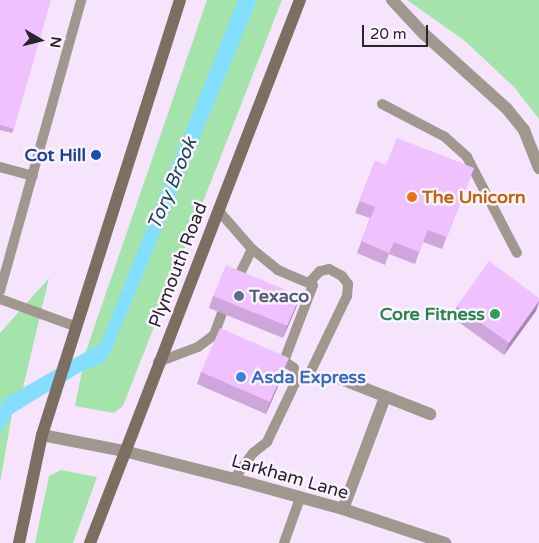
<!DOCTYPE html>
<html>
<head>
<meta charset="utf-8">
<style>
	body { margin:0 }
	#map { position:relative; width:539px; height:543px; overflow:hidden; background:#f6e4fc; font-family:"Varela Round",sans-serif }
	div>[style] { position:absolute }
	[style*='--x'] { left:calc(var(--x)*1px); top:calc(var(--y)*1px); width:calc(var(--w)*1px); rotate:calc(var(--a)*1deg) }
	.green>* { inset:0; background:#a4e4aa }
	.water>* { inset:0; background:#84deff }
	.lane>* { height:10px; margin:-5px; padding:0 5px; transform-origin:5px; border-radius:5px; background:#a0978e }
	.street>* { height:12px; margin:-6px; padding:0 6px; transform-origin:6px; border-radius:6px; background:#a0978e }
	.secondary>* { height:12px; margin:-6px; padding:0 6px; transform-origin:6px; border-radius:6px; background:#7c6f62 }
	.wall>* { inset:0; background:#cea6db }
	.shaded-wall>* { inset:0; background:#a787b2 }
	.building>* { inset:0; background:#efc1ff }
	.dots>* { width:14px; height:14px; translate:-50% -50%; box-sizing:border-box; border:2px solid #fcf5ff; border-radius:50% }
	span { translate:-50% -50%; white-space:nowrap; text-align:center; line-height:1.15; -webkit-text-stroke:5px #fcf5ff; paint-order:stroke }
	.transit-label { font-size:18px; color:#164399; font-weight:700 }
	.right { translate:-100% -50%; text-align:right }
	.food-label { font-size:18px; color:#c56008; font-weight:700 }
	.left { translate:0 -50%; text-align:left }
	.street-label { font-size:18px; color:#29232b }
	.service-label { font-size:18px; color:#4e5e75; font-weight:700 }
	.leisure-label { font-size:18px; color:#27864d; font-weight:700 }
	.shop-label { font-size:18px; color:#366cbe; font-weight:700 }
	.water-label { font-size:19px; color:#164a5b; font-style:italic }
	.north { position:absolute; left:15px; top:15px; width:50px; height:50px; -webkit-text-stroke:4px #fcf5ff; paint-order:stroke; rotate:98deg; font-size:14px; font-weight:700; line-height:20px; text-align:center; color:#29232b }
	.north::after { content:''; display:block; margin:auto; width:18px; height:22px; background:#29232b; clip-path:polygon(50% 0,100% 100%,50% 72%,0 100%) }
	.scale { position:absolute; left:362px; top:25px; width:66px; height:22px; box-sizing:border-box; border:2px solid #29232b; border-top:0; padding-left:6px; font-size:15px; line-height:18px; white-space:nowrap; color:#29232b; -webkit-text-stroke:4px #fcf5ff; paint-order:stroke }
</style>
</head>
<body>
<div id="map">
	<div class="green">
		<div style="clip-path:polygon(207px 0,282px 0,123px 406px,114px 413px,75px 406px,86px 351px)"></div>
		<div style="clip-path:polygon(407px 0,539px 0,539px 119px,514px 87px,465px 41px)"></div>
		<div style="clip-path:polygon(49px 278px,23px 388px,12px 414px,0 483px,0 333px)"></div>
		<div style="clip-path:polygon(61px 470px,97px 477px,73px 543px,35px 543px,49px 476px)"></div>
	</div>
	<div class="water">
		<div style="clip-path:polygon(238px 0,257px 0,111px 351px,103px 363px,82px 371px,12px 414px,0 433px,0 408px,4px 399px,101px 343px)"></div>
	</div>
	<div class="lane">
		<div style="--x:382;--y:104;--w:71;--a:27.6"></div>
		<div style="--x:445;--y:137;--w:30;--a:42"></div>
		<div style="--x:467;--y:157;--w:108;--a:62.5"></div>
		<div style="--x:0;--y:167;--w:34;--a:15"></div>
		<div style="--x:218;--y:210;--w:52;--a:48.9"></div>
		<div style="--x:252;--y:249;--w:37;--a:116"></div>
		<div style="--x:0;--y:291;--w:302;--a:-74.4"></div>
		<div style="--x:0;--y:299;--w:82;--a:20"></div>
		<div style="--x:158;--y:362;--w:43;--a:-20.6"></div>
		<div style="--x:198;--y:347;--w:20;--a:-37"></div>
		<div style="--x:214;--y:335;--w:23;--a:-70"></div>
		<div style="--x:295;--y:376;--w:14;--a:-4"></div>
		<div style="--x:309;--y:375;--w:88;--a:-64.3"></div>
		<div style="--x:347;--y:296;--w:12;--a:-85"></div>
		<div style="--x:348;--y:284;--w:10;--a:-127"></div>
		<div style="--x:342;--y:276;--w:15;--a:-152"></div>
		<div style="--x:329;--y:269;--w:9;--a:167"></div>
		<div style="--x:320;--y:271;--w:16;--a:133"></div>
		<div style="--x:234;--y:479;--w:32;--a:-54"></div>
		<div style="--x:253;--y:453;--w:18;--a:-38"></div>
		<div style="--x:267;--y:442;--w:65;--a:-64.6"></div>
		<div style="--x:295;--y:383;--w:15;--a:-94"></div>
		<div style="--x:294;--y:368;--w:12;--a:-145"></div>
		<div style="--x:284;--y:361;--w:81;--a:-69.1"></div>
		<div style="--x:313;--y:285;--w:38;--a:-157"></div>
		<div style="--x:278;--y:270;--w:33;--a:-141"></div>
		<div style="--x:284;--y:543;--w:48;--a:-70.4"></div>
	</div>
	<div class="street">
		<div style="--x:392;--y:0;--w:45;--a:46.8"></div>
		<div style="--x:423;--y:33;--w:113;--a:42.1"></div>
		<div style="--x:507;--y:109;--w:27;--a:51"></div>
		<div style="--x:524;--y:130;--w:41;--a:68.5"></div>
		<div style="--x:341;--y:379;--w:96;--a:21.5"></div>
		<div style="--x:42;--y:435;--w:84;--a:11"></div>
		<div style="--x:124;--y:451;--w:114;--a:14.3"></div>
		<div style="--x:234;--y:479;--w:113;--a:15.4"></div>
		<div style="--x:343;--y:509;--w:108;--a:18.4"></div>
		<div style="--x:343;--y:509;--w:120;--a:-69.4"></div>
	</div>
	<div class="secondary">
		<div style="--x:19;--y:543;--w:110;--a:-78"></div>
		<div style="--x:42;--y:435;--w:456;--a:-72.4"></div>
		<div style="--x:90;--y:543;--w:582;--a:-68.86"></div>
	</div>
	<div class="wall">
		<div style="clip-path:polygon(0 0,14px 129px,12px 133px,0 130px)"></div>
		<div style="clip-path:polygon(375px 161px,386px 165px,474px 168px,442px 249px,423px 242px,415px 264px,389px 254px,385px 265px,357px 253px,370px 218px,355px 213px)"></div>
		<div style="clip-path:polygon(213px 296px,300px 296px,283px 338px,209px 308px)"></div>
		<div style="clip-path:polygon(539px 298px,539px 303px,536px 311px,504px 355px,453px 318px,457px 306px)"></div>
		<div style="clip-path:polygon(285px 370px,266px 414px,197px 384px,201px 372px)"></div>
	</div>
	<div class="shaded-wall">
		<div style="clip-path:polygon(300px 296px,296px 308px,283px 338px,287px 326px)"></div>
		<div style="clip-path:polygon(539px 301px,536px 311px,504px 355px,509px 343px)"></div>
		<div style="clip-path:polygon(289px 358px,285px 370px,266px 414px,270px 402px)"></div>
	</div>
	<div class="building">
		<div style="clip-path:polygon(0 0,51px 0,14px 129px,0 125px)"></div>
		<div style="clip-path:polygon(397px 138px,474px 168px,447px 237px,428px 230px,419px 252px,394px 242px,389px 253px,361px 241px,375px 207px,360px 201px,375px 161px,386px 165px)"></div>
		<div style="clip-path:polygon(489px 261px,539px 298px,539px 301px,509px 343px,457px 306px)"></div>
		<div style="clip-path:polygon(226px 265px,300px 296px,287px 326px,213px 296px)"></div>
		<div style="clip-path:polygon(220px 328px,289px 358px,270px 402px,201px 372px)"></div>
	</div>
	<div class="dots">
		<div style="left:96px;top:155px;background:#1a4fb4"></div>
		<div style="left:412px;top:197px;background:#e8710a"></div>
		<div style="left:239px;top:296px;background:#5c6f8a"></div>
		<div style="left:495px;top:314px;background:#2e9e5b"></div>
		<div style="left:241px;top:377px;background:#3f7fe0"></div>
	</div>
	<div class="transit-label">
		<span class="right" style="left:86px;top:155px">Cot Hill</span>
	</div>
	<div class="food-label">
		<span class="left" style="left:422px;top:197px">The Unicorn</span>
	</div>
	<div class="street-label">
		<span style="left:178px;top:265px;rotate:-69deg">Plymouth Road</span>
		<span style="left:290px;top:477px;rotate:16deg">Larkham Lane</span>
	</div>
	<div class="service-label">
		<span class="left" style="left:249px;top:296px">Texaco</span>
	</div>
	<div class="leisure-label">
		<span class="right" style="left:485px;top:314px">Core Fitness</span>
	</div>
	<div class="shop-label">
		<span class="left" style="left:251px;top:377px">Asda Express</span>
	</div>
	<div class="water-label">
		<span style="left:173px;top:184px;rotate:-67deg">Tory Brook</span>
	</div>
	<div class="north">N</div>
	<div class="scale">20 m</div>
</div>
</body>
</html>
